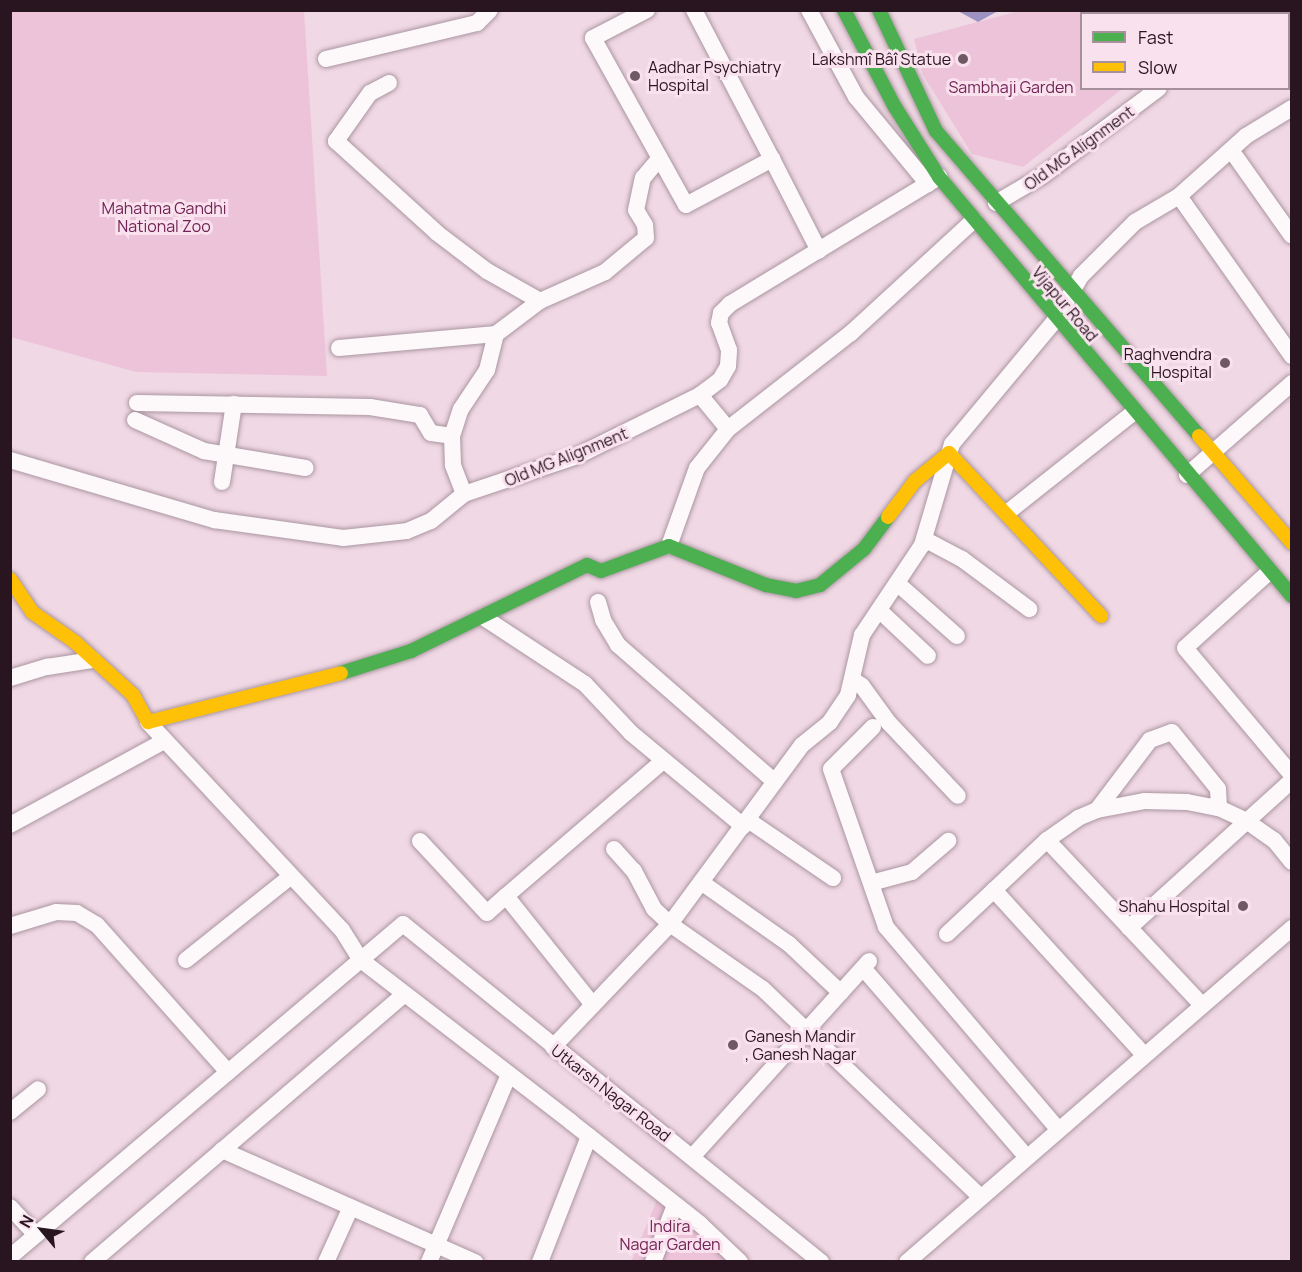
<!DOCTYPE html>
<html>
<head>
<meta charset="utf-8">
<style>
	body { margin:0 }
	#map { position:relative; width:1302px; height:1272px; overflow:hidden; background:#f0d8e4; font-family:Manrope,sans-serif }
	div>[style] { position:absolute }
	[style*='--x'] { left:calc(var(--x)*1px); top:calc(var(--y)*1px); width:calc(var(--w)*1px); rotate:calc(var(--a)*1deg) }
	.green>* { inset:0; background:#ecc3d9 }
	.water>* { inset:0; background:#9d93c3 }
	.roads { filter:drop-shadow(0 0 2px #aa96a0) drop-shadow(0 0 2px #aa96a0) }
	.street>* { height:16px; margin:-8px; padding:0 8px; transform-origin:8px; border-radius:8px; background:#fdf9fb }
	.fast>* { height:14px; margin:-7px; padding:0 7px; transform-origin:7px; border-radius:7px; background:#4caf50 }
	.slow>* { height:14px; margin:-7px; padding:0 7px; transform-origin:7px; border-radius:7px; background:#ffc107 }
	.dots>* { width:16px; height:16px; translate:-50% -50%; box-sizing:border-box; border:3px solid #f9e2ee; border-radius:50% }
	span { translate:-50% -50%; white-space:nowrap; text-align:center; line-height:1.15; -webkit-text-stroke:6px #f9e2ee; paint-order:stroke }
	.poi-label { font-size:16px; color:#281520 }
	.right { translate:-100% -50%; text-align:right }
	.left { translate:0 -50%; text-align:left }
	.park-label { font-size:16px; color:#712355 }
	.street-label { font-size:16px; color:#281520 }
	.frame { position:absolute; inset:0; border:12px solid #281520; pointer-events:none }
	.legend { position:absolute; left:1080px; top:12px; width:210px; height:78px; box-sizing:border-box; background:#f9e2ee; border:2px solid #a5909c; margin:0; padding:8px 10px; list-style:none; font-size:18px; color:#281520 }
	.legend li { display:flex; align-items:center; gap:12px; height:30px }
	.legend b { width:30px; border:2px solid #a5909c }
	.north { position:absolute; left:12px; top:1200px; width:60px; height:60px; -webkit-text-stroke:4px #f9e2ee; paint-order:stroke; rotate:299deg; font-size:16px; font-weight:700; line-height:24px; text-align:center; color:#281520 }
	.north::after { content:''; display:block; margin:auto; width:21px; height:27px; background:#281520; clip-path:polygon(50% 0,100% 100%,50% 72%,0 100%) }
</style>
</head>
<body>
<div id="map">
	<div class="green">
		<div style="clip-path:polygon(1127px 10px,1131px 13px,1082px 14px,1082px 88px,1122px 89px,1023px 167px,972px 154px,923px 75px,914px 39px,1019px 11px)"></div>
		<div style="clip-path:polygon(10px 11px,304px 11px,327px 376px,136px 372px,11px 337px)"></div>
		<div style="clip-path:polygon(660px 1193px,738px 1262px,631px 1262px)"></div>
	</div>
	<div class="water">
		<div style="clip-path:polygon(958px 11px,998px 11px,978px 22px)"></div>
		<div style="clip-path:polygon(1150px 11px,1236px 11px,1233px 14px)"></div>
	</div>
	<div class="roads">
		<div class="street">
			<div style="--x:647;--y:10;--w:61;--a:152.6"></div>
			<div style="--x:593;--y:38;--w:191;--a:60.9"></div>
			<div style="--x:686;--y:205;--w:98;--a:-28.1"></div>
			<div style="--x:772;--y:159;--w:103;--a:62.9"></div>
			<div style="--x:694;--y:10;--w:168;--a:62.4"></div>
			<div style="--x:809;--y:10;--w:99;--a:61.6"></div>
			<div style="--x:856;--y:97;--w:113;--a:50.4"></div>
			<div style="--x:1256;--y:14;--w:6;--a:-45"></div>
			<div style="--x:326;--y:59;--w:155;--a:-13.4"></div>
			<div style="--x:477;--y:23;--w:18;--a:-45"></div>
			<div style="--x:389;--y:83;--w:21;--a:152"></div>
			<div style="--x:370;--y:93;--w:59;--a:125.3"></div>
			<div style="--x:336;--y:141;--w:137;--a:42.3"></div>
			<div style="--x:437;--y:233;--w:63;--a:37.2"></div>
			<div style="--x:487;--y:271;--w:61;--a:29.5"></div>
			<div style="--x:1231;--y:150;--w:105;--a:54.7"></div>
			<div style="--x:1179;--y:196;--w:196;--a:54.8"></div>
			<div style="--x:996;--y:203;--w:53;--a:-30.4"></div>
			<div style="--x:1042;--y:176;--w:146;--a:-36.9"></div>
			<div style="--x:339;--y:348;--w:158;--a:-5.1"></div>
			<div style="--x:496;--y:334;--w:55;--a:-36.9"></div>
			<div style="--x:540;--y:301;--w:71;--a:-24"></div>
			<div style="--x:605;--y:272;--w:53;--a:-39.7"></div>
			<div style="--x:646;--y:238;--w:13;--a:-94"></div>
			<div style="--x:645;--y:225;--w:17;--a:-121"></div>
			<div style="--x:636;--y:210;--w:33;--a:-78"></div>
			<div style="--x:643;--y:178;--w:26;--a:-50"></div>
			<div style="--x:700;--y:395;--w:44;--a:50.5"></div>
			<div style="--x:137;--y:403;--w:233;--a:1"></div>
			<div style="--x:370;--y:407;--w:51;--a:9.1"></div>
			<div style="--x:420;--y:415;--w:21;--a:59"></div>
			<div style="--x:431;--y:433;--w:21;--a:8"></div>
			<div style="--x:135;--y:420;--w:76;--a:24.2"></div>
			<div style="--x:204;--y:451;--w:103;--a:9.5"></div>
			<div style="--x:10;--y:460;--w:213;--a:16.4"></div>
			<div style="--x:214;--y:520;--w:130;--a:7.9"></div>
			<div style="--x:343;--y:538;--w:64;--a:-6.2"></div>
			<div style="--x:407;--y:531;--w:26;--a:-23"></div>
			<div style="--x:431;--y:521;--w:43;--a:-39.3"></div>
			<div style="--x:464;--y:494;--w:119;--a:-18.6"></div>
			<div style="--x:577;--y:456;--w:137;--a:-26.4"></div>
			<div style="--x:700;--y:395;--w:25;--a:-37"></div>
			<div style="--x:720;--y:380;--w:16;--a:-60"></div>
			<div style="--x:728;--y:366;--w:16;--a:-86"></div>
			<div style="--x:729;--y:350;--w:29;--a:-110"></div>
			<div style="--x:719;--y:323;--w:10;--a:-79"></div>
			<div style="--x:721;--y:313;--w:13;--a:-45"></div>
			<div style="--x:730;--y:304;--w:245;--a:-31.3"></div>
			<div style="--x:1187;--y:475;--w:140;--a:-41.2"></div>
			<div style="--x:222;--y:482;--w:79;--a:-81.3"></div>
			<div style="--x:464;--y:494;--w:31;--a:-111"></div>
			<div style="--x:453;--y:465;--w:29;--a:-92"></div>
			<div style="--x:452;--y:436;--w:28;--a:-72"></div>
			<div style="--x:461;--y:409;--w:47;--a:-56.3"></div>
			<div style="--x:487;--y:370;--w:37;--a:-76"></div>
			<div style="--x:1008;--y:512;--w:161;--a:-38.4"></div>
			<div style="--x:924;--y:539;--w:43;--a:27.8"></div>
			<div style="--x:962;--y:559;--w:84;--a:36.7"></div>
			<div style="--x:669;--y:546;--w:83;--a:-70.3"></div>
			<div style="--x:697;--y:468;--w:50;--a:-51.5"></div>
			<div style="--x:728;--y:429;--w:156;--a:-38"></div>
			<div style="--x:851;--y:333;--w:167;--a:-42.6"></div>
			<div style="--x:1269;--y:572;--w:113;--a:137.9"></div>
			<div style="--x:1185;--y:648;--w:166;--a:49.9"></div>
			<div style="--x:897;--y:583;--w:80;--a:41.5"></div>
			<div style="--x:598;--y:602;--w:19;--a:74"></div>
			<div style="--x:603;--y:620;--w:29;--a:59"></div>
			<div style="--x:618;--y:645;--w:208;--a:41.1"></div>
			<div style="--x:879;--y:610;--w:67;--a:43.2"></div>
			<div style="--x:483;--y:617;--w:122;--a:33.3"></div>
			<div style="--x:585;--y:684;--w:67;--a:46.8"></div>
			<div style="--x:631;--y:733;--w:146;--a:39.7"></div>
			<div style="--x:10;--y:678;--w:39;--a:-17"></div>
			<div style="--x:47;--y:667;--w:47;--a:-8.7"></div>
			<div style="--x:852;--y:679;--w:12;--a:35"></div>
			<div style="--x:862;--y:686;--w:46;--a:53.9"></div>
			<div style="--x:889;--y:723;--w:100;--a:46.6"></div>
			<div style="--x:148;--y:722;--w:284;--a:47"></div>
			<div style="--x:342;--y:930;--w:36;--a:58"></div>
			<div style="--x:361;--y:960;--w:265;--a:37.6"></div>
			<div style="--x:571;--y:1122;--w:164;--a:38.3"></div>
			<div style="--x:700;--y:1224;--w:55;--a:43.5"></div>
			<div style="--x:873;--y:727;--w:59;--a:135"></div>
			<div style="--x:831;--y:769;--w:167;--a:70.8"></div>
			<div style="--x:886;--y:927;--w:265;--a:49.6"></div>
			<div style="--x:1097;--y:810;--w:88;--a:-52.9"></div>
			<div style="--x:1150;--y:740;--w:23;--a:-20"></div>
			<div style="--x:1172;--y:732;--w:73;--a:51.1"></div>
			<div style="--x:1218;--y:789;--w:19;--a:87"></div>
			<div style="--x:748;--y:820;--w:103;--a:34.3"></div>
			<div style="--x:10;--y:825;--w:175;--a:-28.6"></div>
			<div style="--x:1047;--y:840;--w:38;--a:-35"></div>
			<div style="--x:1078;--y:818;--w:21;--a:-23"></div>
			<div style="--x:1097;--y:810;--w:49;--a:-10.6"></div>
			<div style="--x:1145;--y:801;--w:42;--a:1.4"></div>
			<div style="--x:1187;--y:802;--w:33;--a:11"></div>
			<div style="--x:1219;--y:808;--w:29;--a:25"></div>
			<div style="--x:1245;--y:820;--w:35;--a:35"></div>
			<div style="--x:1274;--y:840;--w:28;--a:51"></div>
			<div style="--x:420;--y:841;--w:98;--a:47.1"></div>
			<div style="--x:487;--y:913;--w:25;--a:-42"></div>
			<div style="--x:506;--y:896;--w:139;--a:51.4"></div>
			<div style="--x:614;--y:849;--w:30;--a:48"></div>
			<div style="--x:634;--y:871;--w:43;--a:62.2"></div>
			<div style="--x:654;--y:909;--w:22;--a:43"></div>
			<div style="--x:670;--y:924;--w:113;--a:35"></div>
			<div style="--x:763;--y:989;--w:301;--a:43.7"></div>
			<div style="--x:701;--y:882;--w:108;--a:35.2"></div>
			<div style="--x:789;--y:944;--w:71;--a:43.3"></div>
			<div style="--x:871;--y:883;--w:42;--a:-15"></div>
			<div style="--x:912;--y:872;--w:48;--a:-40.7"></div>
			<div style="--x:994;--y:890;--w:73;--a:-43.3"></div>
			<div style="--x:1047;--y:840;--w:226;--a:46.8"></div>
			<div style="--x:506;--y:896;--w:208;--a:-40.7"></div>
			<div style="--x:10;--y:926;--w:48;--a:-16.9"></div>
			<div style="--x:56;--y:912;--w:21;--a:3"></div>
			<div style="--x:77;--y:913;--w:23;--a:31"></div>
			<div style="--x:97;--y:925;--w:197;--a:48.3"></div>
			<div style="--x:1129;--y:928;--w:220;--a:-42.2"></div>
			<div style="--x:947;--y:934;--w:64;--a:-43.1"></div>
			<div style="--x:994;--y:890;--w:223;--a:47.7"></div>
			<div style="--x:186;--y:960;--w:133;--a:-38.6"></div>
			<div style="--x:863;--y:968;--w:249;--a:49.1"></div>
			<div style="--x:553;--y:1047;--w:170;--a:-46.4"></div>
			<div style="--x:670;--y:924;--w:222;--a:-53.6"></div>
			<div style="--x:802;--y:745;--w:36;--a:-39"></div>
			<div style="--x:830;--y:722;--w:32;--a:-56"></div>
			<div style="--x:848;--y:695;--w:62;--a:-76.9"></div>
			<div style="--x:862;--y:635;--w:108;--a:-56.3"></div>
			<div style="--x:922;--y:545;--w:105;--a:-73.5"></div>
			<div style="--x:952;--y:444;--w:163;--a:-50.2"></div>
			<div style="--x:1056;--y:319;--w:50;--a:-59.8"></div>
			<div style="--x:1081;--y:276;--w:76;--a:-45"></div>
			<div style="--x:1135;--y:222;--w:51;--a:-30.6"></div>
			<div style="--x:1179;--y:196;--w:90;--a:-41.8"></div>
			<div style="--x:1246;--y:136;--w:54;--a:-31.3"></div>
			<div style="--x:10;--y:1112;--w:36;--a:-39"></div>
			<div style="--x:222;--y:1150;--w:277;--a:23.9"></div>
			<div style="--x:692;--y:1157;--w:264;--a:-47.9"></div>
			<div style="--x:10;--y:1207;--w:38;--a:47"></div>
			<div style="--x:10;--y:1257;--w:515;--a:-40.28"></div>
			<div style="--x:403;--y:924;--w:538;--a:38.96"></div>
			<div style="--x:92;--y:1262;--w:410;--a:-40.6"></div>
			<div style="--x:326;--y:1262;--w:60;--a:-65.6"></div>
			<div style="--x:429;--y:1262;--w:204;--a:-66.9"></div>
			<div style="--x:540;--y:1262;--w:135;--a:-68.7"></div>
			<div style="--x:653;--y:1262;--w:61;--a:-68.9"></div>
			<div style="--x:907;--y:1262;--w:510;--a:-40.94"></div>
		</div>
		<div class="fast">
			<div style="--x:844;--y:10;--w:110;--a:62.3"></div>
			<div style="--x:895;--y:107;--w:83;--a:57.8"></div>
			<div style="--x:939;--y:177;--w:548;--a:49.89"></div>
			<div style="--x:879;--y:10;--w:134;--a:64.8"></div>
			<div style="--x:936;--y:131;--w:403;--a:49.2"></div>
			<div style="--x:341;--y:673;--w:73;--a:-17.4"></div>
			<div style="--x:411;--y:651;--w:196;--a:-26"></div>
			<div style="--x:587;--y:565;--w:15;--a:23"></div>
			<div style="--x:601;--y:571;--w:72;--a:-20.2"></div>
			<div style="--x:669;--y:546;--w:105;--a:21.9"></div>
			<div style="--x:766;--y:585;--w:31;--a:11"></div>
			<div style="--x:796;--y:591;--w:25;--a:-14"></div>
			<div style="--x:820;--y:585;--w:57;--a:-39.3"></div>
			<div style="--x:864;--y:549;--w:40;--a:-53"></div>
		</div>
		<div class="slow">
			<div style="--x:1199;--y:436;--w:142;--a:49"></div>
			<div style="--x:888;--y:517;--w:45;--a:-53.1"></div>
			<div style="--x:915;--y:481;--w:44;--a:-39.5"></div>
			<div style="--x:949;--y:453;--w:223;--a:47"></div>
			<div style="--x:10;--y:579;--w:40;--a:56"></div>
			<div style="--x:32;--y:612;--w:52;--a:34.9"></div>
			<div style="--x:75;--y:642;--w:79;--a:42.4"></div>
			<div style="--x:133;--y:695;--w:31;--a:61"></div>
			<div style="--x:148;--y:722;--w:199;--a:-14.2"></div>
		</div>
	</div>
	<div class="dots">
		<div style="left:963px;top:59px;background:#6e5965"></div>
		<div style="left:635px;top:76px;background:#6e5965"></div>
		<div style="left:1225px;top:363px;background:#6e5965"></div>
		<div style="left:1243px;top:906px;background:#6e5965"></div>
		<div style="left:733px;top:1045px;background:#6e5965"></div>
	</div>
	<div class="poi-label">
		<span class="right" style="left:951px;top:59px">Lakshmî Bâî Statue</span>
		<span class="left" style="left:648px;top:76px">Aadhar Psychiatry<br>Hospital</span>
		<span class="right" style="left:1212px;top:363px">Raghvendra<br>Hospital</span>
		<span class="right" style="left:1230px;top:906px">Shahu Hospital</span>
		<span class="left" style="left:745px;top:1045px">Ganesh Mandir<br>, Ganesh Nagar</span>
	</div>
	<div class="park-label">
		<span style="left:1011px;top:87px">Sambhaji Garden</span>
		<span style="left:164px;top:217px">Mahatma Gandhi<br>National Zoo</span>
		<span style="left:670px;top:1235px">Indira<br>Nagar Garden</span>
	</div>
	<div class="street-label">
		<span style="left:1079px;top:148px;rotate:-36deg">Old MG Alignment</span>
		<span style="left:1065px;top:304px;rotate:50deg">Vijapur Road</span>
		<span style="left:566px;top:457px;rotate:-22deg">Old MG Alignment</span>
		<span style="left:611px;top:1093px;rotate:38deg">Utkarsh Nagar Road</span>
	</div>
	<div class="frame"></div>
	<ul class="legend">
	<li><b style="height:8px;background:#4caf50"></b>Fast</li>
	<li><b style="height:8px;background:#ffc107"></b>Slow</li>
	</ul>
	<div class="north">N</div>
</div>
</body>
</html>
